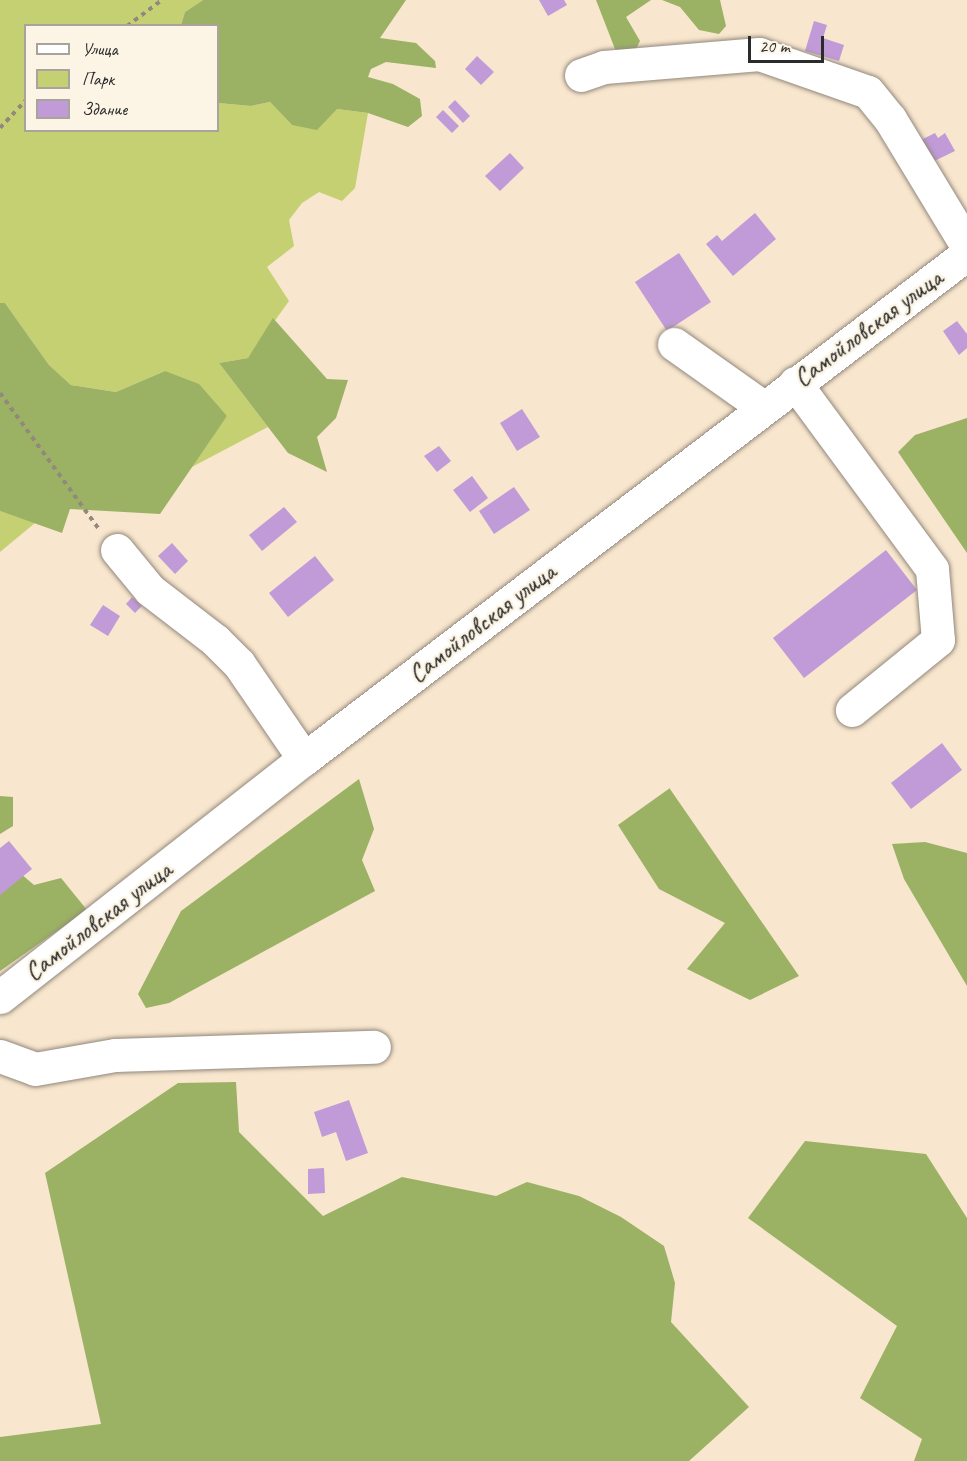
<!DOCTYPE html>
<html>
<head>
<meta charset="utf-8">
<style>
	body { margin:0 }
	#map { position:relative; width:967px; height:1461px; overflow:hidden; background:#f8e6ce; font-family:Caveat,sans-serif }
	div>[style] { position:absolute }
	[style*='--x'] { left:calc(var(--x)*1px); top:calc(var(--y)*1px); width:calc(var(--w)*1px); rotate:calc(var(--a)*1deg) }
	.green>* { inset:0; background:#c4d072 }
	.forest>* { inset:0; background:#9bb264 }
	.building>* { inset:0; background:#c09bd8 }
	.path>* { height:4px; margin-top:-2px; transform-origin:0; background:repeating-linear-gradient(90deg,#92887c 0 4.5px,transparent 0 9px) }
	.roads { filter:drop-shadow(0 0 2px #92887c) drop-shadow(0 0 2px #92887c) }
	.minor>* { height:33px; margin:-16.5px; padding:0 16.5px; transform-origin:16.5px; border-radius:16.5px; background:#fff }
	span { translate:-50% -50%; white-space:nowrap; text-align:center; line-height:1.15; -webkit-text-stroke:5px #fcf5e5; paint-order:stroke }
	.street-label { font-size:26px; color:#2b2b2b }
	.legend { position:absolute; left:24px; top:24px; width:195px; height:108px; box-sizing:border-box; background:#fcf5e5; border:2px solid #a8a49b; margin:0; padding:8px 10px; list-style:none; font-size:18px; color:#2b2b2b }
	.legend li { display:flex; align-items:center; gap:12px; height:30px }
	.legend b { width:30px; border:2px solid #a8a49b }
	.scale { position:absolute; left:748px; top:36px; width:76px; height:27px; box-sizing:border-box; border:3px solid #2b2b2b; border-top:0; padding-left:8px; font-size:18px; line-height:21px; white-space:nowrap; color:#2b2b2b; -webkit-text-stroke:4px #fcf5e5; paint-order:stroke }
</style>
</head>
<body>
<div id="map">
	<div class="green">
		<div style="clip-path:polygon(0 0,203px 0,185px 12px,181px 25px,26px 26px,26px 130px,218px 130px,218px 103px,251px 106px,270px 102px,292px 125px,337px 109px,368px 113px,355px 188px,342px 201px,319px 192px,302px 203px,289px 220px,294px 246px,267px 267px,289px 301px,248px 358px,219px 363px,268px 427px,188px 469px,227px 416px,165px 371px,116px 392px,71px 385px,49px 365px,5px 303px,0 303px)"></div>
		<div style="clip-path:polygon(0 511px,35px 523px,0 552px)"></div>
	</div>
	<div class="forest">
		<div style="clip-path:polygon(203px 0,406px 0,380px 38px,416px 43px,435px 61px,436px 68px,386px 62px,371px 69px,368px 77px,393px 84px,420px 99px,422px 116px,408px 127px,368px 113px,337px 109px,317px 130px,292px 125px,270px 102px,251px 106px,218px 103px,218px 26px,181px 25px,185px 12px)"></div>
		<div style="clip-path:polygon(596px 0,651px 0,626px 17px,640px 41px,632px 57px,615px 49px)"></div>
		<div style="clip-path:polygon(662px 0,720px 0,726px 26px,719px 34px,699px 30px,680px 7px)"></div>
		<div style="clip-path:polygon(0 303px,5px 303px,49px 365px,71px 385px,116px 392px,165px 371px,199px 384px,227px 416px,160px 514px,70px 509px,62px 533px,0 511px)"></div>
		<div style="clip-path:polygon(273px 318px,327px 379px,348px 380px,336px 418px,317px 437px,327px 472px,288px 453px,219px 363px,248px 358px)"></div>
		<div style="clip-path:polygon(967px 418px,967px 553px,898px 452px,915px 435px)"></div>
		<div style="clip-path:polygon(359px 779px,374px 829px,362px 860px,375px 891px,169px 1003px,146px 1008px,138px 994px,181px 911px)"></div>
		<div style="clip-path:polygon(670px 788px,670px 789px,799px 976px,750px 1000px,687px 969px,725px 923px,659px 889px,618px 825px)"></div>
		<div style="clip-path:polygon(0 796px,13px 797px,13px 826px,0 834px)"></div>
		<div style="clip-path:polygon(925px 842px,967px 853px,967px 986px,904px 879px,892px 844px)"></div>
		<div style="clip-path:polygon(0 856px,34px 885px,61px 878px,87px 910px,0 971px)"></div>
		<div style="clip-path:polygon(236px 1082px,239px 1132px,323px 1216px,402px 1177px,496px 1196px,527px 1182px,579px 1196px,621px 1217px,664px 1246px,675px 1283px,671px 1322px,749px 1407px,689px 1461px,0 1461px,0 1437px,101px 1424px,45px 1173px,178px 1083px)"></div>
		<div style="clip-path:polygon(805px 1141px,926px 1154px,967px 1218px,967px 1461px,914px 1461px,922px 1439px,860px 1398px,897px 1326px,748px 1218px)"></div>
	</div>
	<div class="building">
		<div style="clip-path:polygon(539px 0,564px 0,567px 5px,548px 16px)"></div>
		<div style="clip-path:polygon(814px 21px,827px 25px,823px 38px,844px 45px,839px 61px,805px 51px)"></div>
		<div style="clip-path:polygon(477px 56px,494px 72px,481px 85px,465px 69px)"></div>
		<div style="clip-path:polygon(455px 100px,470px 116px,463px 123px,448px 107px)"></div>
		<div style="clip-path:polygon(443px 110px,459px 126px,452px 133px,436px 117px)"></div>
		<div style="clip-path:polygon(935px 133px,938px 138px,945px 133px,955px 151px,926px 165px,919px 141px)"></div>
		<div style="clip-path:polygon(510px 153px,524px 168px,500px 191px,485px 176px)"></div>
		<div style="clip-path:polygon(755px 213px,776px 239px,733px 276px,706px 244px,717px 235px,722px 241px)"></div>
		<div style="clip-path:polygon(679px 253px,711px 302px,667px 331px,635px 282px)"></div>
		<div style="clip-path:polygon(957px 321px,967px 334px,967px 348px,959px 355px,943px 331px)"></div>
		<div style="clip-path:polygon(522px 409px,540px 437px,517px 451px,500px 423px)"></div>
		<div style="clip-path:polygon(439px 446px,451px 461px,437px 472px,424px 456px)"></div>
		<div style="clip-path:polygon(472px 476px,488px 498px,470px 512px,453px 490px)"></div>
		<div style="clip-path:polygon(514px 487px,530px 510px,494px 534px,479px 511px)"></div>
		<div style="clip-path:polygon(284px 507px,297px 522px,262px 551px,249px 535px)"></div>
		<div style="clip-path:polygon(172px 543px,188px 561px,175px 574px,158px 556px)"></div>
		<div style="clip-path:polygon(886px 550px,917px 590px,804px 678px,773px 638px)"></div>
		<div style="clip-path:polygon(315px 556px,334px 580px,288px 617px,269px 593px)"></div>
		<div style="clip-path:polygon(132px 597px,142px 606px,135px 613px,126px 604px)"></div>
		<div style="clip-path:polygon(103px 605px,120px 616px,108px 636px,90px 625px)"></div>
		<div style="clip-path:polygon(942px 743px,962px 770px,911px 809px,891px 783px)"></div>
		<div style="clip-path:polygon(9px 841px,32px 869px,0 895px,0 848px)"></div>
		<div style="clip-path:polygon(349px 1100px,368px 1153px,346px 1161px,336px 1132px,322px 1137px,314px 1112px)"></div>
		<div style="clip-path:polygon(324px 1168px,325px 1193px,308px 1194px,308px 1169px)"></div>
	</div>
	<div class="path">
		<div style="--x:127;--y:26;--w:44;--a:-36.6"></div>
		<div style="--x:0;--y:128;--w:38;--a:-47"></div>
		<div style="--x:0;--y:393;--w:167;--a:54"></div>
	</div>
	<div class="roads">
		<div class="minor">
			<div style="--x:581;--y:75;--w:24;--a:-19"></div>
			<div style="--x:604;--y:67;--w:156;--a:-4.8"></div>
			<div style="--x:759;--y:54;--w:115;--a:19.2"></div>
			<div style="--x:868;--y:92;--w:35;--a:51"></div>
			<div style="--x:890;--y:119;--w:149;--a:58.8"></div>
			<div style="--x:674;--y:344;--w:109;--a:35.3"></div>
			<div style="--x:795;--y:383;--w:231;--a:53.6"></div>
			<div style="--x:932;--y:569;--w:71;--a:85.2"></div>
			<div style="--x:938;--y:640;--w:111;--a:140.9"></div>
			<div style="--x:117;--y:550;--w:52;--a:50.5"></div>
			<div style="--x:150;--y:590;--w:82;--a:37.6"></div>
			<div style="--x:215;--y:640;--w:34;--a:45"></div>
			<div style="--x:239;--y:664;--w:115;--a:55.6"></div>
			<div style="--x:0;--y:997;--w:386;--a:-38.1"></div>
			<div style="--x:304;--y:759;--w:833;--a:-37.3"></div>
			<div style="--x:0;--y:1056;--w:37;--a:20"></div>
			<div style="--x:35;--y:1069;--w:81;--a:-9.9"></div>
			<div style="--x:115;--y:1055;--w:259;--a:-1.8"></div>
		</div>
	</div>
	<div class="street-label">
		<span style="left:868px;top:328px;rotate:-37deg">Самойловская улица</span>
		<span style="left:482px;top:623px;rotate:-38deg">Самойловская улица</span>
		<span style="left:98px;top:921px;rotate:-38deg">Самойловская улица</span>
	</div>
	<ul class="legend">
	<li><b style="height:8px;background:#fff"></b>Улица</li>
	<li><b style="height:16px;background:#c4d072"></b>Парк</li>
	<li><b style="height:16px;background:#c09bd8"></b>Здание</li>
	</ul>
	<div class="scale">20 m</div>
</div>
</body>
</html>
